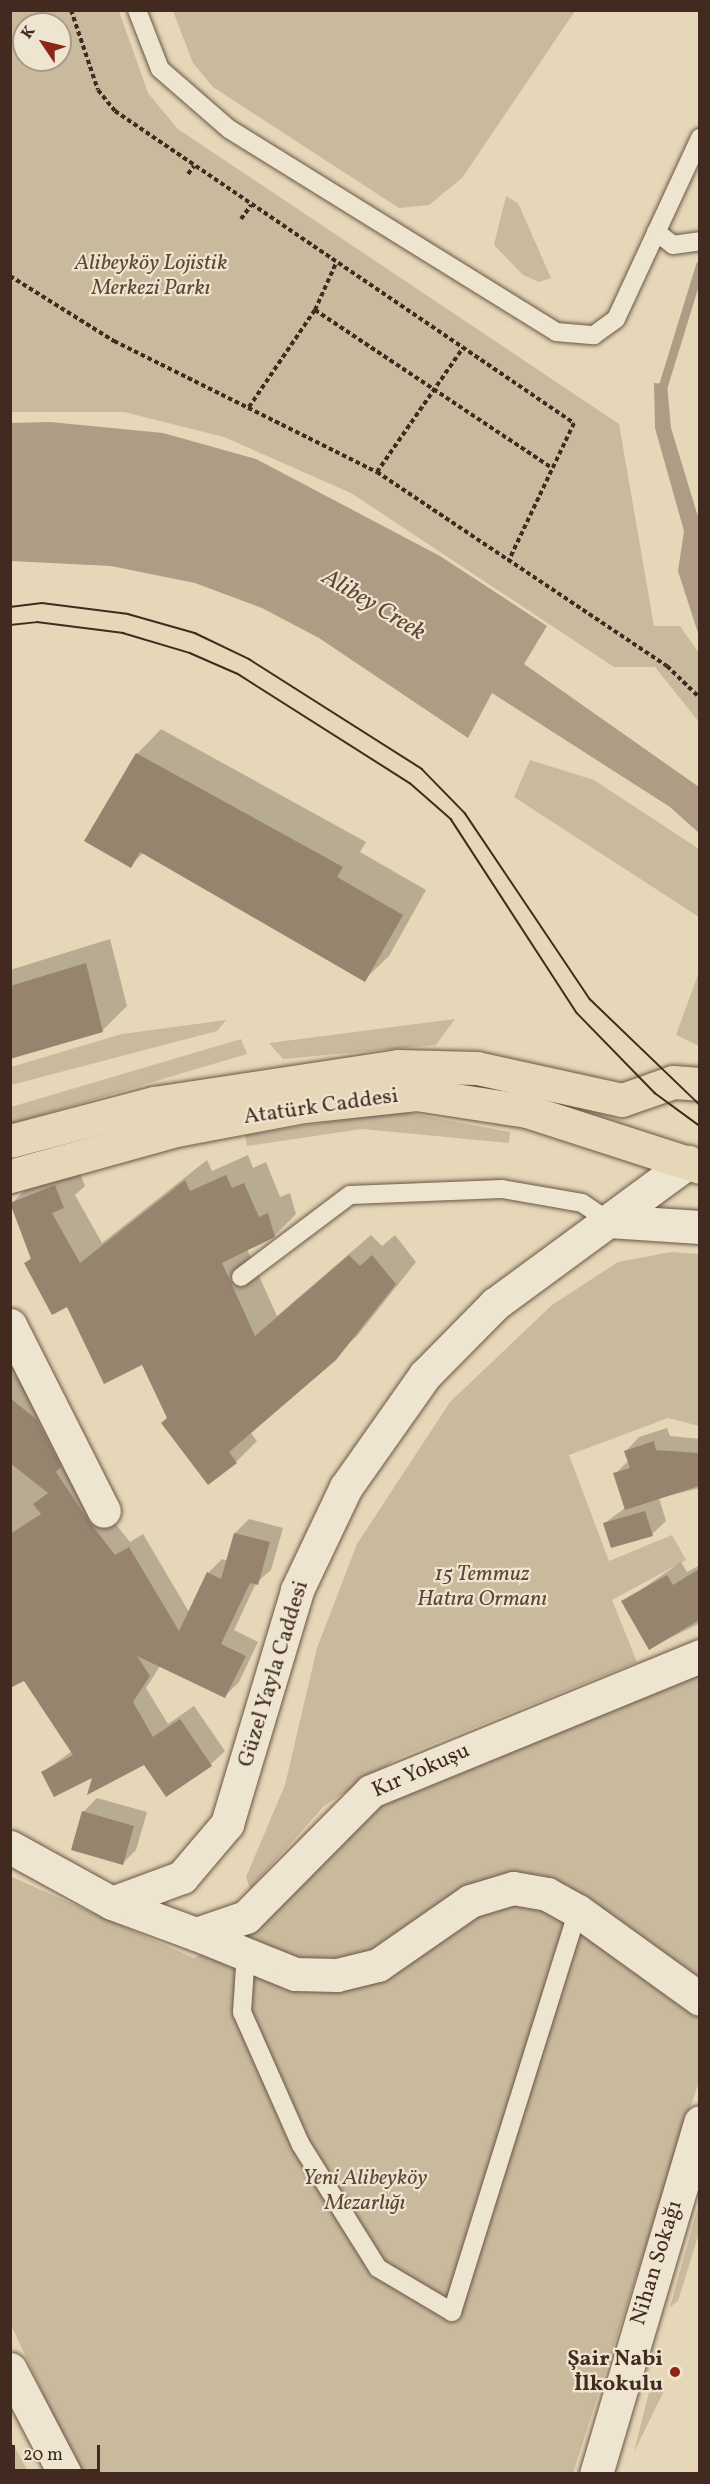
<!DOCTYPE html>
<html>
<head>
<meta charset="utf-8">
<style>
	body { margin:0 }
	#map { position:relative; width:710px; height:2484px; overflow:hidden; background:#e5d7b7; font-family:Vollkorn,serif }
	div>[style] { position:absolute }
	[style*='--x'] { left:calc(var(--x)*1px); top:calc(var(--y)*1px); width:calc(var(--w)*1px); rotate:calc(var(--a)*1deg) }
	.green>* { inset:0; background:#c9ba9d }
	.water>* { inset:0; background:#ae9c84 }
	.shadow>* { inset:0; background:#0003 }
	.stream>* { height:9px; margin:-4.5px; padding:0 4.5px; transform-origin:4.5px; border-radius:4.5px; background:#ae9c84 }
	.building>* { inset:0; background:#97846f }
	.path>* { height:4px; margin-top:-2px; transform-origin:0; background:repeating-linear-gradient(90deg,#432a20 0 4.5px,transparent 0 7.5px) }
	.roads { filter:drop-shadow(0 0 2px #6c5546) drop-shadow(0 0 2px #6c5546) }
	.service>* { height:18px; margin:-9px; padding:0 9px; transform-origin:9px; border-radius:9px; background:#eee5d0 }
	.minor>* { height:33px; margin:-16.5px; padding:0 16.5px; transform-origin:16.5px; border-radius:16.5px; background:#eee5d0 }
	.secondary>* { height:33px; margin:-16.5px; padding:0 16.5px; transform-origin:16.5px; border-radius:16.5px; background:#eee5d0 }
	.primary>* { height:33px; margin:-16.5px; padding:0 16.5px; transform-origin:16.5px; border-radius:16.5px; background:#e5d7b7 }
	.tram>* { height:1.5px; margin:-0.75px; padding:0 0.75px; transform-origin:0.75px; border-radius:0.75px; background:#432a20 }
	.dots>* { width:16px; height:16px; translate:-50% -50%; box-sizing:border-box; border:3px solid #eee5d0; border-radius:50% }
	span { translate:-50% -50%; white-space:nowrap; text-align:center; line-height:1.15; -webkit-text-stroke:4.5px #eee5d0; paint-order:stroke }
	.park-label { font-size:22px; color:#5e4739; font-style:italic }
	.street-label { font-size:22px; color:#432a20 }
	.poi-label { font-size:22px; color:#432a20; font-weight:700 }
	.right { translate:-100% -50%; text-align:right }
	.water-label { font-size:24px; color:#5e4639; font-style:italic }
	.frame { position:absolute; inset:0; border:12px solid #432a20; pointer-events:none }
	.north { position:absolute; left:12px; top:12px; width:60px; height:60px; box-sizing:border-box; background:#eee5d0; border:2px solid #aa9a8a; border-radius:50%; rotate:305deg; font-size:16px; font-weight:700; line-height:24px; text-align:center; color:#432a20 }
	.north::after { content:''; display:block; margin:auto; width:21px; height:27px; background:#8f2418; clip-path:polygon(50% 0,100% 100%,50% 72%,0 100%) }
	.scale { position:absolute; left:12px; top:2445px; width:88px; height:27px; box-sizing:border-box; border:3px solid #432a20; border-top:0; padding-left:8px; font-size:18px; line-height:21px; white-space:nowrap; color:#432a20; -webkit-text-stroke:4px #eee5d0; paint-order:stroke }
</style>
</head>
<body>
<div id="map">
	<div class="green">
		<div style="clip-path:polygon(evenodd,10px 11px,119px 11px,148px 93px,178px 129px,619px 424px,654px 626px,680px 626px,699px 653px,699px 722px,655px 667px,614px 667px,351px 493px,224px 437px,124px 412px,11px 412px,10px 11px,24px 24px,60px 24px,60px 60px,24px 60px,24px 24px)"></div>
		<div style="clip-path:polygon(173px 11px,575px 11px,462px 178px,429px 205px,399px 208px,213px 87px,193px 63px)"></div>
		<div style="clip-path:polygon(506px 196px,518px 203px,551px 278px,539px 282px,523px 275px,494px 245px)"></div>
		<div style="clip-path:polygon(530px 760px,594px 780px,699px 849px,699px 917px,514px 797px)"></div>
		<div style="clip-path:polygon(699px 972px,699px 1046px,676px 1035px)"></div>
		<div style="clip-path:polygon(455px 1019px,436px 1045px,283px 1059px,269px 1043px)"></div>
		<div style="clip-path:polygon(226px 1020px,217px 1031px,11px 1085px,11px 1067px,122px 1034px)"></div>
		<div style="clip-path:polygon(241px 1039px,247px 1054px,11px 1124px,11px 1107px)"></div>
		<div style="clip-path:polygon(398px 1111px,510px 1132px,509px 1143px,362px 1129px,247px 1146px,245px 1135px)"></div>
		<div style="clip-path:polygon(671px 1252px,699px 1254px,699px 1426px,668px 1418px,569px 1455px,609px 1561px,672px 1535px,686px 1560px,612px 1600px,637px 1662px,398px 1758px,324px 1806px,250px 1889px,246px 1877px,285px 1785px,317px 1648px,357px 1544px,450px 1402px,552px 1305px,618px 1262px)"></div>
		<div style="clip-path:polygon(699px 1675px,699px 2081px,573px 2473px,80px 2473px,11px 2325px,10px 1876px,194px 1958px,258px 1928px,375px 1804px)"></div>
		<div style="clip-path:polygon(699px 2203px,699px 2233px,678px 2301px,670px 2307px)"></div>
		<div style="clip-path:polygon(651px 2384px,664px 2391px,634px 2452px)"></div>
		<div style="clip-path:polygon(10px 2441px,11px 2441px,29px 2473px,11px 2473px)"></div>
	</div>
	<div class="water">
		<div style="clip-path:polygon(654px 383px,667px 384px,671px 428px,699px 520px,699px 636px,678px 571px,684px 531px,655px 428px)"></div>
		<div style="clip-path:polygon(50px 422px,163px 433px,256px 459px,440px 556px,547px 626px,524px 664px,699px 787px,699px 833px,670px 807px,492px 693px,468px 738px,319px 638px,262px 608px,195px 583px,111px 566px,11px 561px,11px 423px)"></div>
	</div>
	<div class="shadow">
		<div style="clip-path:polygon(161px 729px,366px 842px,360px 852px,426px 890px,389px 956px,364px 980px,144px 852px,130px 866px,137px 754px)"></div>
		<div style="clip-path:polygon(110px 939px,127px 1006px,102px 1031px,10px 1058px,10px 970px)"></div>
		<div style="clip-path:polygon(248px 1155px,253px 1168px,266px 1162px,280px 1197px,290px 1193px,296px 1214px,274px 1236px,247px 1249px,277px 1316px,371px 1235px,382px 1246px,395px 1235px,416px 1262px,357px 1336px,250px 1432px,257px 1441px,236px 1462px,168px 1418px,143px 1363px,68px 1305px,26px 1263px,32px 1257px,11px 1204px,32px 1183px,77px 1165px,85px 1186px,75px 1195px,102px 1243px,207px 1160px,212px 1171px)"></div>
		<div style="clip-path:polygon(10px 1322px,19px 1344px,15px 1375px,50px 1405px,101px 1506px,130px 1542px,143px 1534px,189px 1612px,208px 1573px,222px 1559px,228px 1561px,235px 1533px,249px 1519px,283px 1528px,271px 1570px,256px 1583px,234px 1630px,258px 1642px,239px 1682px,225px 1696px,160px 1666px,146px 1688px,168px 1724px,194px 1706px,225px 1751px,211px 1764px,144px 1763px,94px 1775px,43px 1772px,72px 1751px,25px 1679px,10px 1670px)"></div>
		<div style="clip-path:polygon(667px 1428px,670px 1436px,700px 1439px,700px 1488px,659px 1498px,666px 1521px,652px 1534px,605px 1523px,625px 1508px,615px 1474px,629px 1460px,626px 1451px,639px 1437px)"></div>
		<div style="clip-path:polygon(681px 1562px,687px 1572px,700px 1565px,700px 1623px,650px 1648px,623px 1602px)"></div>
		<div style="clip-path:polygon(97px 1798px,147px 1812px,136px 1850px,123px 1863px,73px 1849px,84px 1811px)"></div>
	</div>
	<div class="stream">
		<div style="--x:660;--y:395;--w:136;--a:-72.9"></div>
	</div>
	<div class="building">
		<div style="clip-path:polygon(136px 753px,343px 867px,337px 877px,403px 915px,365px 982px,140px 852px,131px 868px,84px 841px)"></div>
		<div style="clip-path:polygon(86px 963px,103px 1032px,10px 1059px,10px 986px)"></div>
		<div style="clip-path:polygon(226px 1175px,232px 1188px,244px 1183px,259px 1217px,268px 1213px,275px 1237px,222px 1263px,255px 1336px,349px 1255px,360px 1266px,372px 1255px,396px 1284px,336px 1360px,229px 1452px,237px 1463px,208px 1485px,161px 1423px,167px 1418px,142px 1365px,104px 1384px,67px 1307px,52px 1315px,24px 1263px,31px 1259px,10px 1203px,55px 1185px,64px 1208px,52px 1213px,80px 1263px,185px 1180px,190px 1191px)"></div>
		<div style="clip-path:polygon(10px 1398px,36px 1419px,61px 1467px,56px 1472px,88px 1520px,115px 1555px,129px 1547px,179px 1631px,207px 1572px,221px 1579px,234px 1533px,270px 1542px,258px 1585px,250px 1583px,221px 1644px,246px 1656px,225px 1698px,137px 1656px,150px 1676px,133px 1702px,153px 1737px,180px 1719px,212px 1766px,166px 1797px,144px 1765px,87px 1795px,92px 1778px,54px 1797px,41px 1772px,73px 1755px,24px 1681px,10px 1688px,10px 1534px,41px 1514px,33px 1504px,48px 1493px,10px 1463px)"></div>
		<div style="clip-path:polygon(654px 1441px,656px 1450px,699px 1453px,699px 1486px,625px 1510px,613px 1473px,630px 1468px,624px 1451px)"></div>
		<div style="clip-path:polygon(645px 1511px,653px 1536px,611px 1548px,603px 1523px)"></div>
		<div style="clip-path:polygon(699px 1569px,699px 1620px,649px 1650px,621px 1601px,667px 1575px,673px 1585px)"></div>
		<div style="clip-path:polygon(82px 1811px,134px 1826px,123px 1865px,71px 1850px)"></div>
	</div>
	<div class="path">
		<div style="--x:71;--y:10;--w:84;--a:71.4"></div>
		<div style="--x:98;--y:90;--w:27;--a:51"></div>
		<div style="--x:115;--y:111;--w:555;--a:34.21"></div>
		<div style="--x:574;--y:423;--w:152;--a:115.4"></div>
		<div style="--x:188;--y:174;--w:10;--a:-53"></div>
		<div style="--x:241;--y:219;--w:17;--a:-54"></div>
		<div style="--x:10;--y:276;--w:123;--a:32"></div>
		<div style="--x:114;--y:341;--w:294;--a:26.5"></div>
		<div style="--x:377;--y:472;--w:349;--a:33.8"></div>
		<div style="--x:667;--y:666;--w:46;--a:44.1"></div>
		<div style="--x:315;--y:310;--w:285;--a:33.7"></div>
		<div style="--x:249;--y:407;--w:117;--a:-55.8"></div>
		<div style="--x:315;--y:310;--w:51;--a:-65.9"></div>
		<div style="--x:377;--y:472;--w:151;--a:-55.3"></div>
	</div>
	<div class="roads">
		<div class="service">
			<div style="--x:137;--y:10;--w:63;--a:68.7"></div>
			<div style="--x:160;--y:69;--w:91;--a:41"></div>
			<div style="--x:229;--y:129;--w:385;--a:31.8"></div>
			<div style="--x:556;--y:332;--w:38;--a:5"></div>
			<div style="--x:594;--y:335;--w:27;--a:-36"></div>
			<div style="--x:616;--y:319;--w:200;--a:-65.1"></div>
			<div style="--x:656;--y:232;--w:21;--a:37"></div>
			<div style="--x:673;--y:245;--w:27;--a:-8"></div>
			<div style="--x:241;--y:1277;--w:136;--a:-37"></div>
			<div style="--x:350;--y:1195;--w:152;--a:-2.3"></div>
			<div style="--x:502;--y:1189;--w:81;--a:9.9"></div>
			<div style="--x:582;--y:1203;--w:32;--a:34"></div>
			<div style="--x:246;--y:1952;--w:60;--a:93.8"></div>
			<div style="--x:242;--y:2012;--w:145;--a:66.1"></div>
			<div style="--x:301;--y:2145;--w:145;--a:58"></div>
			<div style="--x:378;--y:2268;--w:86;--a:30.7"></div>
			<div style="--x:452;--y:2312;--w:420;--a:-72.6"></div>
		</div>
		<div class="minor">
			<div style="--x:10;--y:1325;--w:208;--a:63.2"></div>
			<div style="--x:112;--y:1903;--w:90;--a:20.3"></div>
			<div style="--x:196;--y:1934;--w:53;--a:-18.8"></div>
			<div style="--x:246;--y:1917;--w:177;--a:-45.2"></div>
			<div style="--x:371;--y:1791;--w:356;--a:-22.3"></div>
			<div style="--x:196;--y:1934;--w:107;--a:22"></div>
			<div style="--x:295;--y:1974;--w:42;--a:1.4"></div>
			<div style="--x:337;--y:1975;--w:42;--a:-13.7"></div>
			<div style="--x:378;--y:1965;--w:112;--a:-34.8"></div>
			<div style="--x:470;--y:1901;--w:45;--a:-16.8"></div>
			<div style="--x:513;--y:1888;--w:35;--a:10"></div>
			<div style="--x:547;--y:1894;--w:35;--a:29"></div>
			<div style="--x:578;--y:1911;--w:150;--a:35.8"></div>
			<div style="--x:596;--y:2474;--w:367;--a:-73.5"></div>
		</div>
		<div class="secondary">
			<div style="--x:609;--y:1221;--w:91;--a:3.8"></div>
			<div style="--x:10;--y:1847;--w:116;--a:28.8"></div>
			<div style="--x:112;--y:1903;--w:75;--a:-20.4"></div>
			<div style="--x:182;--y:1877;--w:70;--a:-49.7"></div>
			<div style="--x:227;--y:1824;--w:244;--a:-73.3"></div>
			<div style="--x:297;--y:1590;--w:114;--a:-64.6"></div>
			<div style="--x:346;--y:1487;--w:137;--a:-54.8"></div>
			<div style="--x:425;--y:1375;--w:100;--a:-45.4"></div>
			<div style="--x:495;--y:1304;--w:240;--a:-36.3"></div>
			<div style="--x:10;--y:2369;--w:119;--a:62.4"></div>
		</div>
		<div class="primary">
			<div style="--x:10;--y:1141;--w:149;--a:-14.8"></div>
			<div style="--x:154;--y:1103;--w:247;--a:-8.6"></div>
			<div style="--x:398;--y:1066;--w:79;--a:1.5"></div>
			<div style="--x:477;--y:1068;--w:148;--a:12.4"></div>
			<div style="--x:622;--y:1100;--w:54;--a:-19.4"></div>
			<div style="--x:673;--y:1082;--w:27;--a:4"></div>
			<div style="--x:10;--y:1176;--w:172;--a:-15.5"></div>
			<div style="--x:176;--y:1130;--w:130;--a:-10.6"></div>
			<div style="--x:304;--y:1106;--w:113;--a:-6.1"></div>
			<div style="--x:416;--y:1094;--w:112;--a:8.7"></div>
			<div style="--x:527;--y:1111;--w:182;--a:17.9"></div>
		</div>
	</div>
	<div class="tram">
		<div style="--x:10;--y:607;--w:32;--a:-7"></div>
		<div style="--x:42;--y:603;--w:87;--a:7.3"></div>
		<div style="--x:128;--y:614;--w:70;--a:15.8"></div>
		<div style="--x:195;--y:633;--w:60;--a:25.7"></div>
		<div style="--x:249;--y:659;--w:205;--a:32.4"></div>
		<div style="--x:422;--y:769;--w:62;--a:45.7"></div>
		<div style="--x:465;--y:813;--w:224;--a:56.1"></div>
		<div style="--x:590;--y:999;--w:153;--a:43.9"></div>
		<div style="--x:10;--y:625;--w:27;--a:-6"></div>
		<div style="--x:37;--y:622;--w:87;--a:7.3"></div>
		<div style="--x:123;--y:633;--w:70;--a:16.6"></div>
		<div style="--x:190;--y:653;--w:52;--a:23.6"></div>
		<div style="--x:238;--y:674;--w:204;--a:32.4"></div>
		<div style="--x:410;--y:783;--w:55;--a:41.3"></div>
		<div style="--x:451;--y:819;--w:231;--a:57"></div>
		<div style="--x:577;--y:1013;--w:112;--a:45.7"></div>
		<div style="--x:655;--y:1093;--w:56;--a:36.3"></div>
	</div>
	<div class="dots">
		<div style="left:675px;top:2372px;background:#8f2418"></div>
	</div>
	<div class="park-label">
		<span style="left:151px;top:276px">Alibeyköy Lojistik<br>Merkezi Parkı</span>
		<span style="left:482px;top:1587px">15 Temmuz<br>Hatıra Ormanı</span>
		<span style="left:365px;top:2191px">Yeni Alibeyköy<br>Mezarlığı</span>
	</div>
	<div class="street-label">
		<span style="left:321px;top:1107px;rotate:-8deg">Atatürk Caddesi</span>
		<span style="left:274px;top:1674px;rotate:-73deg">Güzel Yayla Caddesi</span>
		<span style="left:421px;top:1771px;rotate:-24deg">Kır Yokuşu</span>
		<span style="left:657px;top:2263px;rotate:-73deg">Nihan Sokağı</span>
	</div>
	<div class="poi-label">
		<span class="right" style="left:663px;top:2372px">Şair Nabi<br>İlkokulu</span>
	</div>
	<div class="water-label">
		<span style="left:373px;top:606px;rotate:31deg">Alibey Creek</span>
	</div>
	<div class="frame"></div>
	<div class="north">K</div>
	<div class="scale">20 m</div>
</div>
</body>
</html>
